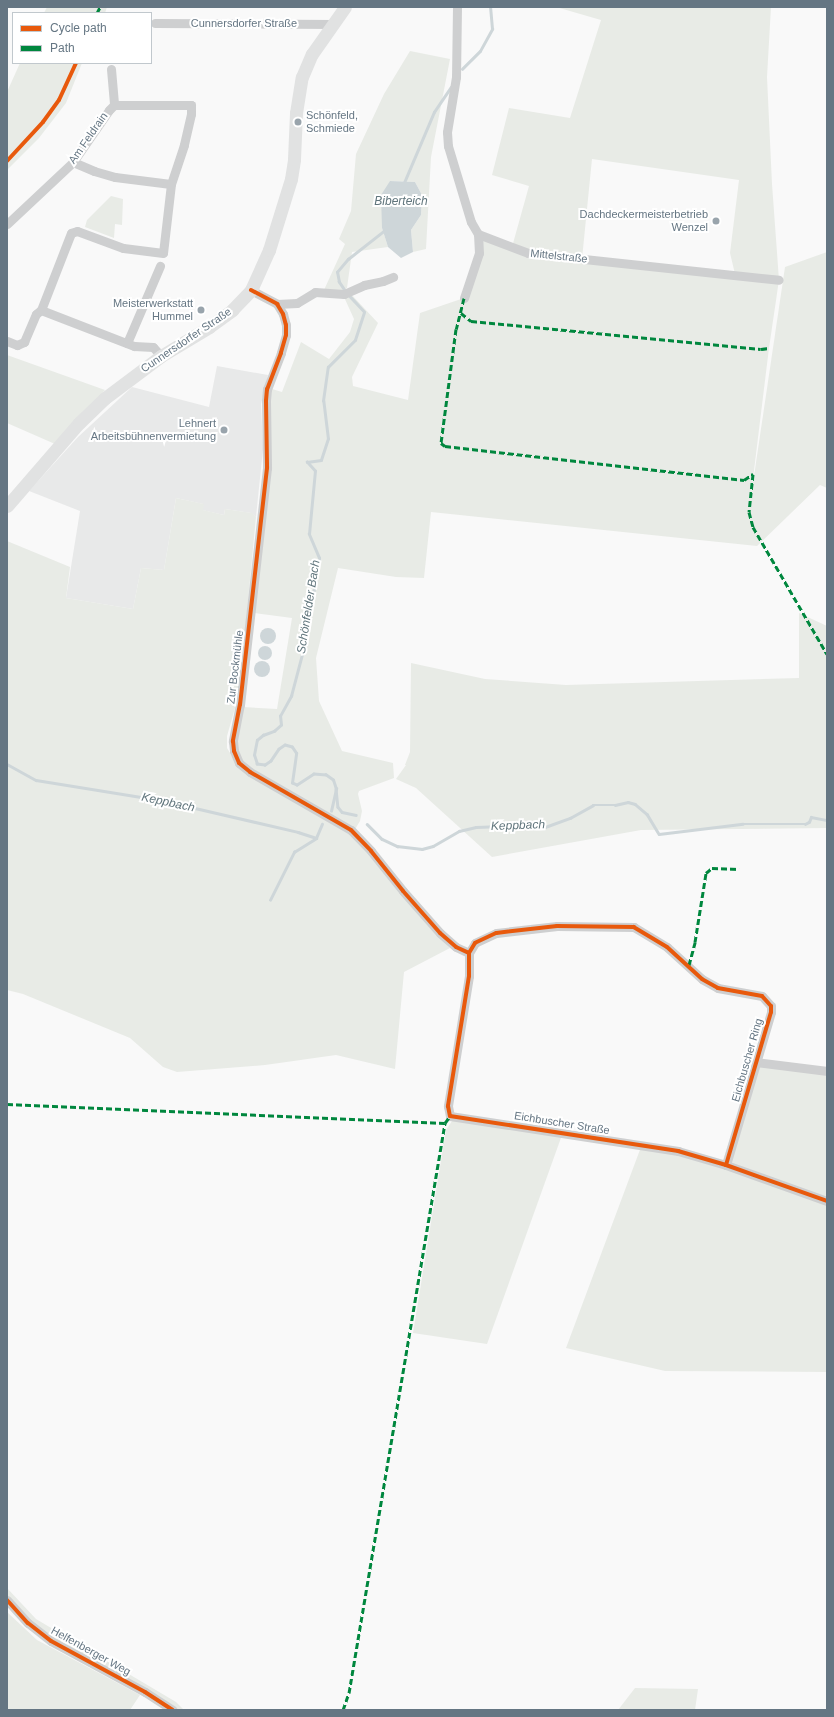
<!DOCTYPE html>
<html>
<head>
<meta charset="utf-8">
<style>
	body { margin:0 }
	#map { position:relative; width:834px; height:1717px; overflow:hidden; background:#f9f9f9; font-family:Arial,sans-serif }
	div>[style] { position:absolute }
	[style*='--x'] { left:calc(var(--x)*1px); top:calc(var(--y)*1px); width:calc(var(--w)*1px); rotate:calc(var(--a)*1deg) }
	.built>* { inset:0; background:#e8e9e9 }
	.green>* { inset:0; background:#e8ebe6 }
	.water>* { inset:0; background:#ced6d9 }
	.round { border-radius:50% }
	.stream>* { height:2.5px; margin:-1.25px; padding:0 1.25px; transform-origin:1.25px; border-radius:1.25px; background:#ced6d9 }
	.street>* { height:9px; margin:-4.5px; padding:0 4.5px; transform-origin:4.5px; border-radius:4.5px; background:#cecfd0 }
	.secondary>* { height:13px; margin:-6.5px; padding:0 6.5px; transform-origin:6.5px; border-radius:6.5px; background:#e1e2e2 }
	.quiet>* { height:3px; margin-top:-1.5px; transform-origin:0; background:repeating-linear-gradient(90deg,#00873e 0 6px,transparent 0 9px) }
	.cycleway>* { height:4px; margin:-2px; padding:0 2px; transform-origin:2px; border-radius:2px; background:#e8590c }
	.dots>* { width:11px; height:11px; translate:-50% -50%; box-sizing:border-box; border:2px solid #fff; border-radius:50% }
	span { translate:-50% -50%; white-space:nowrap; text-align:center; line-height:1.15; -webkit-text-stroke:4px #fff; paint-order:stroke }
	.street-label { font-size:11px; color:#657683 }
	.poi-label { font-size:11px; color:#657683 }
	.left { translate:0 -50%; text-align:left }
	.right { translate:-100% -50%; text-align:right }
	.water-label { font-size:12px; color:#60757c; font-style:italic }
	.frame { position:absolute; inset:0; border:8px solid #657683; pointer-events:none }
	.legend { position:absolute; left:12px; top:12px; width:140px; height:52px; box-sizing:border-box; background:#fff; border:1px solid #c1c8cd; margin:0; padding:5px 7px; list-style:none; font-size:12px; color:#657683 }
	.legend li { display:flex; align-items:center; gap:8px; height:20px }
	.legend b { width:20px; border:1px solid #c1c8cd }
</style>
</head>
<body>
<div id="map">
	<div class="built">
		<div style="clip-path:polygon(217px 366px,268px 375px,261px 404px,263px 449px,256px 517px,251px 513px,225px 509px,224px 515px,202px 510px,203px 504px,176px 498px,164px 570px,141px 568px,133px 609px,66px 598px,80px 511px,29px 491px,78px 437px,132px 387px,209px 407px)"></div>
	</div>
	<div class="green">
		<div style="clip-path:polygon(47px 7px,107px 7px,105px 13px,44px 13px)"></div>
		<div style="clip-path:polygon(evenodd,556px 7px,771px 7px,767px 77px,772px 184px,779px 280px,769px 348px,750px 503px,785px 267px,827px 252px,827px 488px,820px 485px,757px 546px,431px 512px,424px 578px,396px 577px,338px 568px,316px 658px,319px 701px,342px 751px,393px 763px,394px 778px,359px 791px,358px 794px,362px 811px,360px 821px,351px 836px,371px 855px,450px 948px,404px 972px,395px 1069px,336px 1055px,265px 1065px,177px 1072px,163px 1067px,130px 1038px,23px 994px,7px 990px,7px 541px,70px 567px,66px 598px,133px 609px,141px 568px,164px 570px,176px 498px,204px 504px,203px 510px,224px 515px,225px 509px,252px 513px,256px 517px,239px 694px,227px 736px,227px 748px,235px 761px,236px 740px,243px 707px,277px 709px,292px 618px,254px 613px,269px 402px,272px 389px,282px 392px,301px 342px,329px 359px,350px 332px,354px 319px,344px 297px,350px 293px,378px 323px,352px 377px,353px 386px,408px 400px,420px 313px,464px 298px,479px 253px,478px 234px,512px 247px,529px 186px,492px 175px,509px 108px,570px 118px,601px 20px,556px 7px,592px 159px,739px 180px,730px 253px,735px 274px,582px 259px,592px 159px)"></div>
		<div style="clip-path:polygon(410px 51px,450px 59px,431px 157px,426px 249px,413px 252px,411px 230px,421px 215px,422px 195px,415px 182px,390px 181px,382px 228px,388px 247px,352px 252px,347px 288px,341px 291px,324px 290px,345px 244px,339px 239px,351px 211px,356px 154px,384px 94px)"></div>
		<div style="clip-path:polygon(20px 63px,82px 63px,66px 103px,39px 138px,7px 170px,7px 92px)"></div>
		<div style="clip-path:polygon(111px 196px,123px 199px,122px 225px,115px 224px,114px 238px,85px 227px,87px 220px)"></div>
		<div style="clip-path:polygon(7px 355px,105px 390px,55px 444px,7px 423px)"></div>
		<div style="clip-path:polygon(799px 613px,827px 626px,827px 828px,641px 830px,492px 857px,416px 788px,396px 779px,406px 765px,405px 765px,410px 752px,411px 663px,485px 679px,566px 685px,799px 678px)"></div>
		<div style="clip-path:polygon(756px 1062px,827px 1070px,827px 1372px,665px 1371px,566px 1348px,641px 1147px,684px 1156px,721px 1166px)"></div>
		<div style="clip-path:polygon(462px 1120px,562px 1135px,487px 1344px,413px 1333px,446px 1130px,452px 1121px)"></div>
		<div style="clip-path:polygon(7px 1588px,36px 1619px,176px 1702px,184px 1710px,177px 1710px,50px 1636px,36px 1626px,14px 1605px,7px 1595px)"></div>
		<div style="clip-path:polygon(7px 1612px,37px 1640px,140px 1695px,130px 1710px,7px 1710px)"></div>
		<div style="clip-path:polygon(635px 1688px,698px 1689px,695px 1710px,618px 1710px)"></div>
	</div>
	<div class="water">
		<div style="clip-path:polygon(390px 181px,415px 182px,422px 195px,421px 215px,411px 230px,413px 252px,401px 258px,388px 247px,382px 228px,381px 195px)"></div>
		<div class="round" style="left:260px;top:628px;width:16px;height:16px"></div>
		<div class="round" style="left:258px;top:646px;width:14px;height:14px"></div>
		<div class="round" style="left:254px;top:661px;width:16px;height:16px"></div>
	</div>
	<div class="stream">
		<div style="--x:462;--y:69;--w:25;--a:-45"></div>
		<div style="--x:480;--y:51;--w:25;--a:-61"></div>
		<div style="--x:492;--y:29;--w:22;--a:-95"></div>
		<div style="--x:403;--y:185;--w:79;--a:-67"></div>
		<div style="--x:434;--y:112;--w:30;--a:-56"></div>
		<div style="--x:345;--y:291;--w:11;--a:-124"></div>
		<div style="--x:339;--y:282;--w:10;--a:-101"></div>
		<div style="--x:337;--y:272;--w:17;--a:-50"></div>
		<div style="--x:348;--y:259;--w:47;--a:-38.1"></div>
		<div style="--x:7;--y:764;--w:33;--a:29"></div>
		<div style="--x:36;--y:780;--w:131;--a:9.2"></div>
		<div style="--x:165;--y:801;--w:137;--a:13.1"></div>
		<div style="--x:298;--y:832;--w:19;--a:18"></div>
		<div style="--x:316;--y:838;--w:15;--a:-67"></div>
		<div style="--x:336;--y:789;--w:9;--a:-108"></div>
		<div style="--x:333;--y:780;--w:9;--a:-144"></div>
		<div style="--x:326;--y:775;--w:12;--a:-175"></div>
		<div style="--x:314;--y:774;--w:20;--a:147"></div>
		<div style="--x:297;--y:785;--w:5;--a:-158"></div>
		<div style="--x:292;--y:783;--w:30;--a:-82"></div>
		<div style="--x:296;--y:753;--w:7;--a:-124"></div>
		<div style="--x:292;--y:747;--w:7;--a:-164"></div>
		<div style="--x:285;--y:745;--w:7;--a:146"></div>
		<div style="--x:279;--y:749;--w:14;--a:124"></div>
		<div style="--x:271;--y:761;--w:7;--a:146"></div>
		<div style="--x:265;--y:765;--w:8;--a:-173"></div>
		<div style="--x:257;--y:764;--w:9;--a:-108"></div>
		<div style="--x:254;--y:755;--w:15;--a:-79"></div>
		<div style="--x:257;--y:740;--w:8;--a:-40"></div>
		<div style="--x:263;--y:735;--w:12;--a:-20"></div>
		<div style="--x:274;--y:731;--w:9;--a:-41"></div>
		<div style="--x:281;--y:725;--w:9;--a:-96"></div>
		<div style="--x:280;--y:716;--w:23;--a:-61"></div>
		<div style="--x:291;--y:696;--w:55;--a:-75.2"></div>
		<div style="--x:305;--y:643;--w:86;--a:-80.6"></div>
		<div style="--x:319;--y:558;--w:26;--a:-113"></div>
		<div style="--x:309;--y:534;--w:63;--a:-84.6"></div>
		<div style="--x:315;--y:471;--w:12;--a:-132"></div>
		<div style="--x:307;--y:462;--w:14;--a:-8"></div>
		<div style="--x:321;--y:460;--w:22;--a:-72"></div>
		<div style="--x:328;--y:439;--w:38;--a:-97"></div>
		<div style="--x:323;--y:401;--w:34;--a:-82"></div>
		<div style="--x:328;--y:367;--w:38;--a:-45"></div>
		<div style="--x:355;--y:340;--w:29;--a:-72"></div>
		<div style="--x:364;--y:312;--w:23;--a:-133"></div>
		<div style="--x:331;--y:811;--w:23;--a:-77"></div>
		<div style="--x:336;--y:789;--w:18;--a:84"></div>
		<div style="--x:338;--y:807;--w:6;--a:51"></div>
		<div style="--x:342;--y:812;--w:14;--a:12"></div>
		<div style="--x:367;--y:824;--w:21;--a:45"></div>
		<div style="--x:382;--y:839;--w:17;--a:25"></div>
		<div style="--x:397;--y:846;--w:25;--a:7"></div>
		<div style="--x:422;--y:849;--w:11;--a:-15"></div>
		<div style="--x:433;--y:846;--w:30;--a:-30"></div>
		<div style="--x:459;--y:831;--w:17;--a:-13"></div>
		<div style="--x:476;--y:827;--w:52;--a:-2.2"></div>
		<div style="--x:528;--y:825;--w:17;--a:7"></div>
		<div style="--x:545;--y:827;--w:27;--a:-20"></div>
		<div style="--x:570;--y:818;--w:26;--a:-29"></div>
		<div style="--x:593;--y:805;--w:22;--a:0"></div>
		<div style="--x:615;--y:805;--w:13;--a:-13"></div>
		<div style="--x:628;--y:802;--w:7;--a:16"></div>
		<div style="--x:635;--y:804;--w:16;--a:40"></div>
		<div style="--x:647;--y:814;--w:23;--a:59"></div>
		<div style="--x:659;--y:834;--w:84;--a:-6.9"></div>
		<div style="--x:742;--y:824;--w:63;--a:0"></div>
		<div style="--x:805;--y:824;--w:4;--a:-27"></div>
		<div style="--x:809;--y:822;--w:5;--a:-68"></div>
		<div style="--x:811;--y:817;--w:16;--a:11"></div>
		<div style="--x:270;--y:900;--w:54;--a:-63.4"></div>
		<div style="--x:294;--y:852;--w:26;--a:-32"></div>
	</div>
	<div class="street">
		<div style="--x:457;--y:7;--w:70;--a:90.8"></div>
		<div style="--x:456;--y:77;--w:56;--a:99.3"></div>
		<div style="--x:447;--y:132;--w:14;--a:86"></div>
		<div style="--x:448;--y:146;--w:79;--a:73.2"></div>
		<div style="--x:471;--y:222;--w:14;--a:60"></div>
		<div style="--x:478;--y:234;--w:53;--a:20.8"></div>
		<div style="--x:528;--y:253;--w:252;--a:6.1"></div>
		<div style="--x:155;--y:23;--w:178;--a:0.3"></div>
		<div style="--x:111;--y:69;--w:36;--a:85"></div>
		<div style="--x:73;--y:162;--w:23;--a:23"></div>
		<div style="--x:94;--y:171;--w:22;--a:16"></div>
		<div style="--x:115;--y:177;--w:56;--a:7.1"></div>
		<div style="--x:7;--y:224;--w:91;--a:-43.2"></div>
		<div style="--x:73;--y:162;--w:63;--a:-55.3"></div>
		<div style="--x:109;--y:110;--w:7;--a:-45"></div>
		<div style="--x:114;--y:105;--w:77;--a:0"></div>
		<div style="--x:191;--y:105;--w:9;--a:90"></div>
		<div style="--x:191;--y:114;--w:32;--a:103"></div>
		<div style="--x:184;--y:145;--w:41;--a:108.4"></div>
		<div style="--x:171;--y:184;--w:69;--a:96.6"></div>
		<div style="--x:163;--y:253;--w:40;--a:-172.9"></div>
		<div style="--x:123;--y:248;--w:49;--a:-159.7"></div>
		<div style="--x:77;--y:231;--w:6;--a:162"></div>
		<div style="--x:71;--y:233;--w:83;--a:111.3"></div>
		<div style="--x:251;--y:290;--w:30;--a:28"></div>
		<div style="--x:277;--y:304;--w:12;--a:59"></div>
		<div style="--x:283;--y:314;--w:11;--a:75"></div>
		<div style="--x:286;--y:325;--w:10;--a:90"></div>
		<div style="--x:286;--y:335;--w:19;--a:106"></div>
		<div style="--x:281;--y:353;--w:39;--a:111"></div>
		<div style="--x:267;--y:389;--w:12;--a:95"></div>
		<div style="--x:266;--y:401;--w:67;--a:89.1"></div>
		<div style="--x:267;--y:468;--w:238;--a:96.5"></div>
		<div style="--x:240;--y:704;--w:38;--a:101"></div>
		<div style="--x:233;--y:741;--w:10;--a:84"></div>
		<div style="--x:234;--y:751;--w:13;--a:67"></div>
		<div style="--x:239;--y:763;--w:14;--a:39"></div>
		<div style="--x:250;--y:772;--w:116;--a:29.9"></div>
		<div style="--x:351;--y:830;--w:29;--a:46"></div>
		<div style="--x:371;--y:851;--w:51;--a:51.3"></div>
		<div style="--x:403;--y:891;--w:56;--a:48.6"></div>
		<div style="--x:440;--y:933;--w:21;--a:41"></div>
		<div style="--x:456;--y:947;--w:14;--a:25"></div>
		<div style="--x:464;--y:298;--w:47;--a:-71.6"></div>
		<div style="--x:479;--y:253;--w:19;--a:-93"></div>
		<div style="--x:277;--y:304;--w:20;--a:-3"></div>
		<div style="--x:297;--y:303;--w:21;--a:-31"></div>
		<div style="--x:315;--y:292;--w:29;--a:4"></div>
		<div style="--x:344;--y:294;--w:22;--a:-24"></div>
		<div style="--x:364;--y:285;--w:19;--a:-12"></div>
		<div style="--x:383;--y:281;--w:11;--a:-22"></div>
		<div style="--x:7;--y:341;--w:11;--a:22"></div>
		<div style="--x:17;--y:345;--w:8;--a:-23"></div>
		<div style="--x:24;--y:342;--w:30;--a:-67"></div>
		<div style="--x:36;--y:314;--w:6;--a:-39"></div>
		<div style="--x:41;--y:310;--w:100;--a:21.2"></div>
		<div style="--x:134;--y:346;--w:19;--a:3"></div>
		<div style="--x:153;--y:347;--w:12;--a:48"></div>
		<div style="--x:127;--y:343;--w:84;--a:-66.8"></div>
		<div style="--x:756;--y:1062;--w:72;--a:7.2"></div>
		<div style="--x:726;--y:1165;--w:159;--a:-73.6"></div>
		<div style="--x:771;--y:1012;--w:6;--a:-90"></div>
		<div style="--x:771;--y:1006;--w:13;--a:-132"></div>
		<div style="--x:762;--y:996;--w:45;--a:-169.7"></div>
		<div style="--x:718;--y:988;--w:18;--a:-151"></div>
		<div style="--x:702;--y:979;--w:47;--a:-137.6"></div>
		<div style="--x:667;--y:947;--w:39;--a:-149"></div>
		<div style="--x:634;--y:927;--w:77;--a:-179.3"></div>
		<div style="--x:557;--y:926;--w:61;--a:173.5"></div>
		<div style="--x:496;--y:933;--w:23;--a:155"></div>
		<div style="--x:475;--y:943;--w:12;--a:121"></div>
		<div style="--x:469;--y:953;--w:23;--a:90"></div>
		<div style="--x:469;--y:976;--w:132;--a:99.2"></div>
		<div style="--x:448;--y:1106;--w:10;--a:79"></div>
		<div style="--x:450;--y:1116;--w:231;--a:8.7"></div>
		<div style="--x:678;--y:1151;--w:50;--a:16.3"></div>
		<div style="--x:726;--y:1165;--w:107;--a:19.6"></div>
		<div style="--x:7;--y:1600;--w:31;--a:48"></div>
		<div style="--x:28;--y:1623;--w:29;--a:38"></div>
		<div style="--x:51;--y:1641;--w:107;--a:28.5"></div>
		<div style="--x:145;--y:1692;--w:33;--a:33"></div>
	</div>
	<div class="secondary">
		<div style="--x:7;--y:506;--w:110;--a:-49.1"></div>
		<div style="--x:79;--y:423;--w:36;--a:-44"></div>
		<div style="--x:105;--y:398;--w:70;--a:-36.9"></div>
		<div style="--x:161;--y:356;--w:56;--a:-31.1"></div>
		<div style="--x:209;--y:327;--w:29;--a:-36"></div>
		<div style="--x:232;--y:310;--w:28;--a:-46"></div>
		<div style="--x:251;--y:290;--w:44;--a:-65.8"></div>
		<div style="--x:269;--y:250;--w:74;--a:-72.8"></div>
		<div style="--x:291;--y:179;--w:20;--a:-81"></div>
		<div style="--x:294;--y:159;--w:46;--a:-87.5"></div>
		<div style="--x:296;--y:113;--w:36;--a:-81"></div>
		<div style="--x:302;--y:77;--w:25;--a:-67"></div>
		<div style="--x:312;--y:54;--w:57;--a:-54.9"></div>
	</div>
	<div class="quiet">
		<div style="--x:97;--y:13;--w:7;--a:-63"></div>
		<div style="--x:464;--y:298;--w:32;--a:104"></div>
		<div style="--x:456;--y:329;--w:115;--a:97.5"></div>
		<div style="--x:441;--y:443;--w:5;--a:37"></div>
		<div style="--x:445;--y:446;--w:301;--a:6.5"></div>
		<div style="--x:744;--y:480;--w:11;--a:-34"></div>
		<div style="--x:461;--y:313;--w:13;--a:39"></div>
		<div style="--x:471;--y:321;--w:291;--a:5.5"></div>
		<div style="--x:761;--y:349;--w:8;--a:-7"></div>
		<div style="--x:753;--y:474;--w:38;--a:96"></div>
		<div style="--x:749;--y:512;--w:16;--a:75"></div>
		<div style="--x:753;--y:527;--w:147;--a:59.8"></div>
		<div style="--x:689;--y:965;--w:24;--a:-75"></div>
		<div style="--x:695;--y:942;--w:70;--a:-80.9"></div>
		<div style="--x:706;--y:873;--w:8;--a:-40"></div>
		<div style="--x:712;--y:868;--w:27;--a:2"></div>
		<div style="--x:7;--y:1104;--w:438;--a:2.5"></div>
		<div style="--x:343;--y:1710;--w:18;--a:-71"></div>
		<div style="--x:349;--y:1693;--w:578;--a:-80.44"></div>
		<div style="--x:445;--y:1123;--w:9;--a:-54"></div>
	</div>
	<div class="cycleway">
		<div style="--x:7;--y:161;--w:53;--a:-47.3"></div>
		<div style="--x:43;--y:122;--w:27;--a:-54"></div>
		<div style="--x:59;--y:100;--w:41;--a:-65.3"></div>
		<div style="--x:251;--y:290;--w:30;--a:28"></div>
		<div style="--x:277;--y:304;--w:12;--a:59"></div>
		<div style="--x:283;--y:314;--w:11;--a:75"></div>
		<div style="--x:286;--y:325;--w:10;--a:90"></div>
		<div style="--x:286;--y:335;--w:19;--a:106"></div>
		<div style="--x:281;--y:353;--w:39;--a:111"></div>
		<div style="--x:267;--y:389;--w:12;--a:95"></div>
		<div style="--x:266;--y:401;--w:67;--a:89.1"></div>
		<div style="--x:267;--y:468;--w:238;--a:96.5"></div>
		<div style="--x:240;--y:704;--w:38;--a:101"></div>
		<div style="--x:233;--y:741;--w:10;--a:84"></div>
		<div style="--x:234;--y:751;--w:13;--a:67"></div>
		<div style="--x:239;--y:763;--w:14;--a:39"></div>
		<div style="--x:250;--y:772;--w:116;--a:29.9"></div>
		<div style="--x:351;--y:830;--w:29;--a:46"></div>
		<div style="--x:371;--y:851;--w:51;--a:51.3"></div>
		<div style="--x:403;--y:891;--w:56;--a:48.6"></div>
		<div style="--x:440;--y:933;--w:21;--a:41"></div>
		<div style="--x:456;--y:947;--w:14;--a:25"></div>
		<div style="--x:726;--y:1165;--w:159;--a:-73.6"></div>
		<div style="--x:771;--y:1012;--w:6;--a:-90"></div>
		<div style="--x:771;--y:1006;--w:13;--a:-132"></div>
		<div style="--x:762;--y:996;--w:45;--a:-169.7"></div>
		<div style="--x:718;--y:988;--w:18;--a:-151"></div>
		<div style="--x:702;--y:979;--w:47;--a:-137.6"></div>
		<div style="--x:667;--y:947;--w:39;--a:-149"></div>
		<div style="--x:634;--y:927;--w:77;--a:-179.3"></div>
		<div style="--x:557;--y:926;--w:61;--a:173.5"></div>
		<div style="--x:496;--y:933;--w:23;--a:155"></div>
		<div style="--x:475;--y:943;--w:12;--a:121"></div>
		<div style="--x:469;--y:953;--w:23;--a:90"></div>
		<div style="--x:469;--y:976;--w:132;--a:99.2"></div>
		<div style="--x:448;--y:1106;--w:10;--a:79"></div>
		<div style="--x:450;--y:1116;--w:231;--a:8.7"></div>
		<div style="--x:678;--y:1151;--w:50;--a:16.3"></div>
		<div style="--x:726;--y:1165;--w:107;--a:19.6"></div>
		<div style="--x:7;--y:1600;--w:31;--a:48"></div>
		<div style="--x:28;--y:1623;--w:29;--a:38"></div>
		<div style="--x:51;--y:1641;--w:107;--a:28.5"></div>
		<div style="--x:145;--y:1692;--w:33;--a:33"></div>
	</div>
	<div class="dots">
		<div style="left:298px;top:122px;background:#99a4ac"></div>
		<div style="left:716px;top:221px;background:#99a4ac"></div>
		<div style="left:201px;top:310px;background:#99a4ac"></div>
		<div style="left:224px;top:430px;background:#99a4ac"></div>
	</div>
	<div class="street-label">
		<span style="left:244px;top:23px">Cunnersdorfer Straße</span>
		<span style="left:88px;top:138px;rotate:-55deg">Am Feldrain</span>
		<span style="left:559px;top:256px;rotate:6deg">Mittelstraße</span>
		<span style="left:186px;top:340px;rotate:-34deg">Cunnersdorfer Straße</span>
		<span style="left:235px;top:667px;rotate:-83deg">Zur Bockmühle</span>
		<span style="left:747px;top:1060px;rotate:-74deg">Eichbuscher Ring</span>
		<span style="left:562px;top:1123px;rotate:9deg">Eichbuscher Straße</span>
		<span style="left:91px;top:1651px;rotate:29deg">Helfenberger Weg</span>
	</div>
	<div class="poi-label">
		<span class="left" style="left:306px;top:122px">Schönfeld,<br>Schmiede</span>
		<span class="right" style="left:708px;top:221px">Dachdeckermeisterbetrieb<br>Wenzel</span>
		<span class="right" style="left:193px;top:310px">Meisterwerkstatt<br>Hummel</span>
		<span class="right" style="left:216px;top:430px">Lehnert<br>Arbeitsbühnenvermietung</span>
	</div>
	<div class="water-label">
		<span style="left:401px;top:202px">Biberteich</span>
		<span style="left:309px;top:607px;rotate:-81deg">Schönfelder Bach</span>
		<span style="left:168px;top:803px;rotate:12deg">Keppbach</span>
		<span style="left:518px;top:826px;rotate:-2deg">Keppbach</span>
	</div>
	<div class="frame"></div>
	<ul class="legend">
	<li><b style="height:5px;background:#e8590c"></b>Cycle path</li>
	<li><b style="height:5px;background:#00873e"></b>Path</li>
	</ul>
</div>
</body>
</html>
